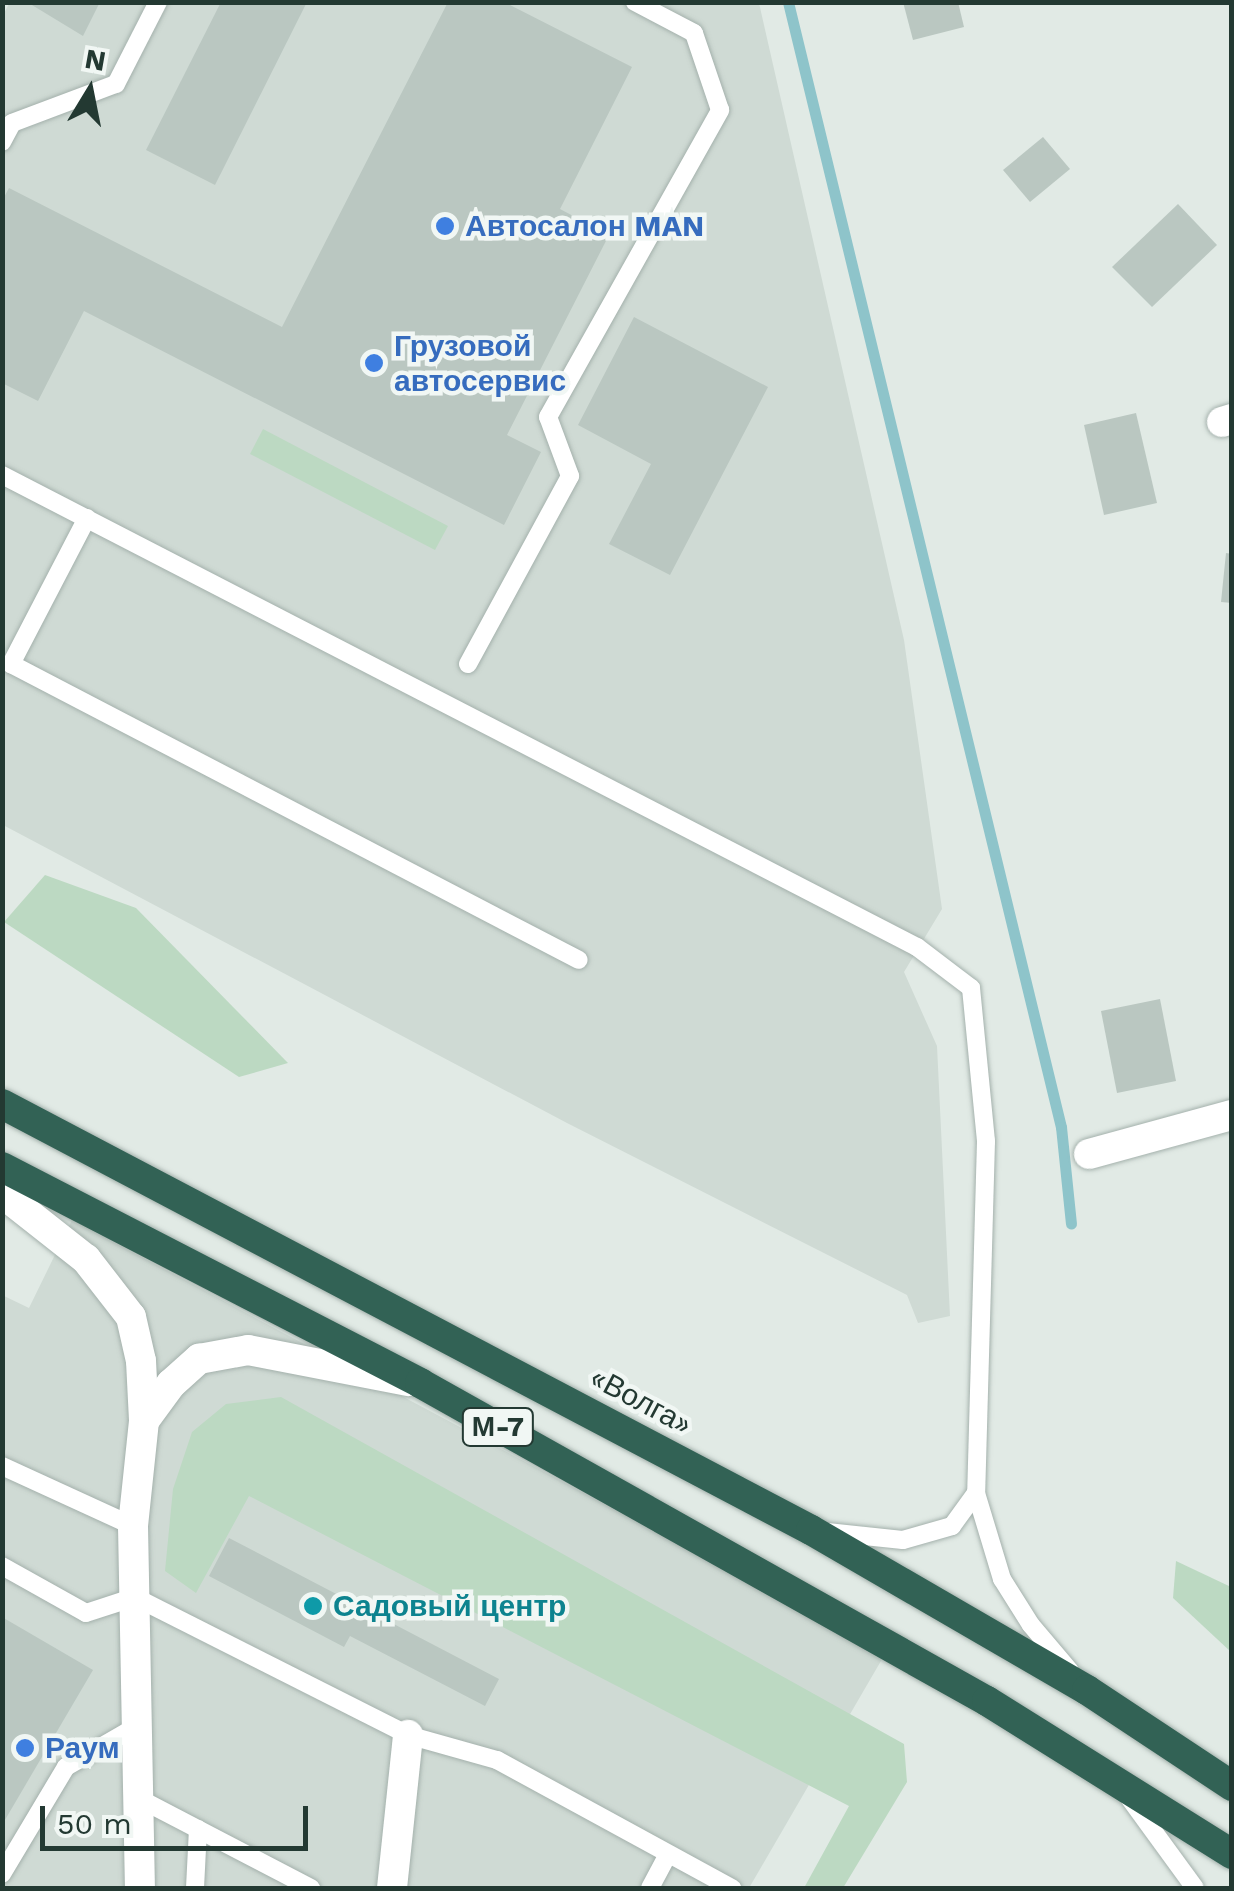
<!DOCTYPE html>
<html>
<head>
<meta charset="utf-8">
<style>
	body { margin:0 }
	#map { position:relative; width:1234px; height:1891px; overflow:hidden; background:#e1eae5; font-family:"Work Sans",sans-serif }
	div>[style] { position:absolute }
	[style*='--x'] { left:calc(var(--x)*1px); top:calc(var(--y)*1px); width:calc(var(--w)*1px); rotate:calc(var(--a)*1deg) }
	.built>* { inset:0; background:#cfdad4 }
	.green>* { inset:0; background:#bcd9c2 }
	.stream>* { height:11px; margin:-5.5px; padding:0 5.5px; transform-origin:5.5px; border-radius:5.5px; background:#8ec4ca }
	.building>* { inset:0; background:#bac7c1 }
	.roads { filter:drop-shadow(0 0 2px #a4b1ac) drop-shadow(0 0 2px #a4b1ac) }
	.lane>* { height:18px; margin:-9px; padding:0 9px; transform-origin:9px; border-radius:9px; background:#fff }
	.street>* { height:30px; margin:-15px; padding:0 15px; transform-origin:15px; border-radius:15px; background:#fff }
	.highway>* { height:30px; margin:-15px; padding:0 15px; transform-origin:15px; border-radius:15px; background:#326255 }
	.dots>* { width:28px; height:28px; translate:-50% -50%; box-sizing:border-box; border:5px solid #f1f7f4; border-radius:50% }
	span { translate:-50% -50%; white-space:nowrap; text-align:center; line-height:1.15; -webkit-text-stroke:9px #f1f7f4; paint-order:stroke }
	.shield-label span { padding:2px 8px; background:#f1f7f4; border:2px solid; border-radius:8px; -webkit-text-stroke-width:0 }
	.shield-label { font-size:28px; color:#233932; font-weight:700 }
	.shop-label { font-size:30px; color:#366cbe; font-weight:700 }
	.left { translate:0 -50%; text-align:left }
	.street-label { font-size:30px; color:#233932 }
	.culture-label { font-size:30px; color:#0d838f; font-weight:700 }
	.frame { position:absolute; inset:0; border:5px solid #233932; pointer-events:none }
	.north { position:absolute; left:40px; top:40px; width:100px; height:100px; -webkit-text-stroke:8px #f1f7f4; paint-order:stroke; rotate:10deg; font-size:28px; font-weight:700; line-height:40px; text-align:center; color:#233932 }
	.north::after { content:''; display:block; margin:auto; width:35px; height:45px; background:#233932; clip-path:polygon(50% 0,100% 100%,50% 72%,0 100%) }
	.scale { position:absolute; left:40px; top:1806px; width:268px; height:45px; box-sizing:border-box; border:5px solid #233932; border-top:0; padding-left:12px; font-size:30px; line-height:35px; white-space:nowrap; color:#233932; -webkit-text-stroke:8px #f1f7f4; paint-order:stroke }
</style>
</head>
<body>
<div id="map">
	<div class="built">
		<div style="clip-path:polygon(10px 2px,759px 3px,904px 640px,942px 909px,904px 972px,937px 1046px,950px 1316px,918px 1323px,907px 1295px,567px 1123px,3px 825px,2px 17px)"></div>
		<div style="clip-path:polygon(72px 1220px,885px 1654px,749px 1888px,3px 1888px,2px 1295px,29px 1308px)"></div>
	</div>
	<div class="green">
		<div style="clip-path:polygon(263px 429px,448px 526px,435px 550px,250px 454px)"></div>
		<div style="clip-path:polygon(45px 875px,136px 908px,288px 1063px,239px 1077px,4px 922px)"></div>
		<div style="clip-path:polygon(281px 1397px,904px 1744px,907px 1782px,843px 1888px,804px 1888px,849px 1806px,249px 1496px,196px 1593px,165px 1571px,173px 1489px,192px 1432px,226px 1404px)"></div>
		<div style="clip-path:polygon(1176px 1561px,1231px 1587px,1231px 1652px,1173px 1598px)"></div>
	</div>
	<div class="stream">
		<div style="--x:788;--y:2;--w:1158;--a:76.36"></div>
		<div style="--x:1061;--y:1127;--w:97;--a:84.1"></div>
	</div>
	<div class="building">
		<div style="clip-path:polygon(27px 2px,100px 2px,83px 36px)"></div>
		<div style="clip-path:polygon(221px 2px,307px 2px,215px 185px,146px 150px)"></div>
		<div style="clip-path:polygon(448px 2px,504px 2px,632px 67px,560px 209px,609px 235px,507px 435px,541px 452px,504px 525px,84px 311px,38px 401px,2px 383px,2px 201px,9px 188px,282px 327px)"></div>
		<div style="clip-path:polygon(903px 2px,958px 2px,964px 27px,913px 40px)"></div>
		<div style="clip-path:polygon(1043px 137px,1070px 169px,1030px 202px,1003px 170px)"></div>
		<div style="clip-path:polygon(1178px 204px,1217px 245px,1152px 307px,1112px 267px)"></div>
		<div style="clip-path:polygon(634px 317px,768px 387px,670px 575px,609px 544px,651px 464px,578px 425px)"></div>
		<div style="clip-path:polygon(1136px 413px,1157px 503px,1104px 515px,1084px 425px)"></div>
		<div style="clip-path:polygon(1226px 553px,1232px 554px,1232px 603px,1221px 602px)"></div>
		<div style="clip-path:polygon(1160px 999px,1176px 1081px,1117px 1093px,1101px 1011px)"></div>
		<div style="clip-path:polygon(229px 1538px,499px 1679px,485px 1706px,350px 1636px,344px 1647px,209px 1576px)"></div>
		<div style="clip-path:polygon(2px 1617px,93px 1670px,2px 1825px)"></div>
	</div>
	<div class="roads">
		<div class="lane">
			<div style="--x:2;--y:142;--w:21;--a:-62"></div>
			<div style="--x:12;--y:123;--w:111;--a:-20.6"></div>
			<div style="--x:116;--y:84;--w:92;--a:-62.9"></div>
			<div style="--x:2;--y:475;--w:1030;--a:27.29"></div>
			<div style="--x:917;--y:947;--w:68;--a:37.2"></div>
			<div style="--x:971;--y:988;--w:154;--a:84.4"></div>
			<div style="--x:986;--y:1141;--w:352;--a:91.6"></div>
			<div style="--x:87;--y:518;--w:165;--a:117.5"></div>
			<div style="--x:11;--y:664;--w:640;--a:27.53"></div>
			<div style="--x:468;--y:664;--w:214;--a:-61.5"></div>
			<div style="--x:570;--y:476;--w:63;--a:-110.4"></div>
			<div style="--x:548;--y:417;--w:352;--a:-60.7"></div>
			<div style="--x:720;--y:110;--w:81;--a:-108.7"></div>
			<div style="--x:694;--y:33;--w:67;--a:-152.3"></div>
			<div style="--x:2;--y:1466;--w:144;--a:24.6"></div>
			<div style="--x:827;--y:1532;--w:76;--a:6"></div>
			<div style="--x:903;--y:1540;--w:51;--a:-15.9"></div>
			<div style="--x:952;--y:1526;--w:41;--a:-54"></div>
			<div style="--x:976;--y:1493;--w:90;--a:73.2"></div>
			<div style="--x:1002;--y:1579;--w:54;--a:57.8"></div>
			<div style="--x:1031;--y:1625;--w:60;--a:49.7"></div>
			<div style="--x:2;--y:1566;--w:96;--a:29.2"></div>
			<div style="--x:86;--y:1613;--w:52;--a:-18.1"></div>
			<div style="--x:135;--y:1597;--w:306;--a:26.8"></div>
			<div style="--x:408;--y:1735;--w:92;--a:15.7"></div>
			<div style="--x:497;--y:1760;--w:268;--a:28.6"></div>
			<div style="--x:140;--y:1799;--w:193;--a:27.5"></div>
			<div style="--x:1130;--y:1799;--w:110;--a:53.9"></div>
			<div style="--x:2;--y:1874;--w:125;--a:-59.1"></div>
			<div style="--x:66;--y:1767;--w:84;--a:-29.9"></div>
			<div style="--x:195;--y:1888;--w:59;--a:-87.1"></div>
			<div style="--x:650;--y:1888;--w:38;--a:-62"></div>
		</div>
		<div class="street">
			<div style="--x:1222;--y:422;--w:10;--a:-17"></div>
			<div style="--x:1089;--y:1154;--w:148;--a:-15.3"></div>
			<div style="--x:2;--y:1193;--w:107;--a:38.2"></div>
			<div style="--x:86;--y:1259;--w:73;--a:52.2"></div>
			<div style="--x:131;--y:1317;--w:45;--a:77.2"></div>
			<div style="--x:141;--y:1361;--w:60;--a:87.1"></div>
			<div style="--x:144;--y:1421;--w:106;--a:96"></div>
			<div style="--x:133;--y:1526;--w:362;--a:88.9"></div>
			<div style="--x:144;--y:1421;--w:46;--a:-53.9"></div>
			<div style="--x:171;--y:1384;--w:38;--a:-42"></div>
			<div style="--x:199;--y:1359;--w:50;--a:-10.4"></div>
			<div style="--x:248;--y:1350;--w:163;--a:11"></div>
			<div style="--x:392;--y:1888;--w:154;--a:-84"></div>
		</div>
		<div class="highway">
			<div style="--x:2;--y:1104;--w:914;--a:27.77"></div>
			<div style="--x:811;--y:1530;--w:319;--a:30.1"></div>
			<div style="--x:1087;--y:1690;--w:174;--a:33.5"></div>
			<div style="--x:2;--y:1167;--w:471;--a:27.3"></div>
			<div style="--x:420;--y:1383;--w:650;--a:29.29"></div>
			<div style="--x:987;--y:1701;--w:289;--a:32"></div>
		</div>
	</div>
	<div class="dots">
		<div style="left:445px;top:226px;background:#3f7fe0"></div>
		<div style="left:374px;top:363px;background:#3f7fe0"></div>
		<div style="left:313px;top:1606px;background:#0f9aa8"></div>
		<div style="left:25px;top:1748px;background:#3f7fe0"></div>
	</div>
	<div class="shield-label">
		<span style="left:498px;top:1427px">М-7</span>
	</div>
	<div class="shop-label">
		<span class="left" style="left:465px;top:226px">Автосалон MAN</span>
		<span class="left" style="left:394px;top:363px">Грузовой<br>автосервис</span>
		<span class="left" style="left:45px;top:1748px">Раум</span>
	</div>
	<div class="street-label">
		<span style="left:641px;top:1401px;rotate:28deg">«Волга»</span>
	</div>
	<div class="culture-label">
		<span class="left" style="left:333px;top:1606px">Садовый центр</span>
	</div>
	<div class="frame"></div>
	<div class="north">N</div>
	<div class="scale">50 m</div>
</div>
</body>
</html>
